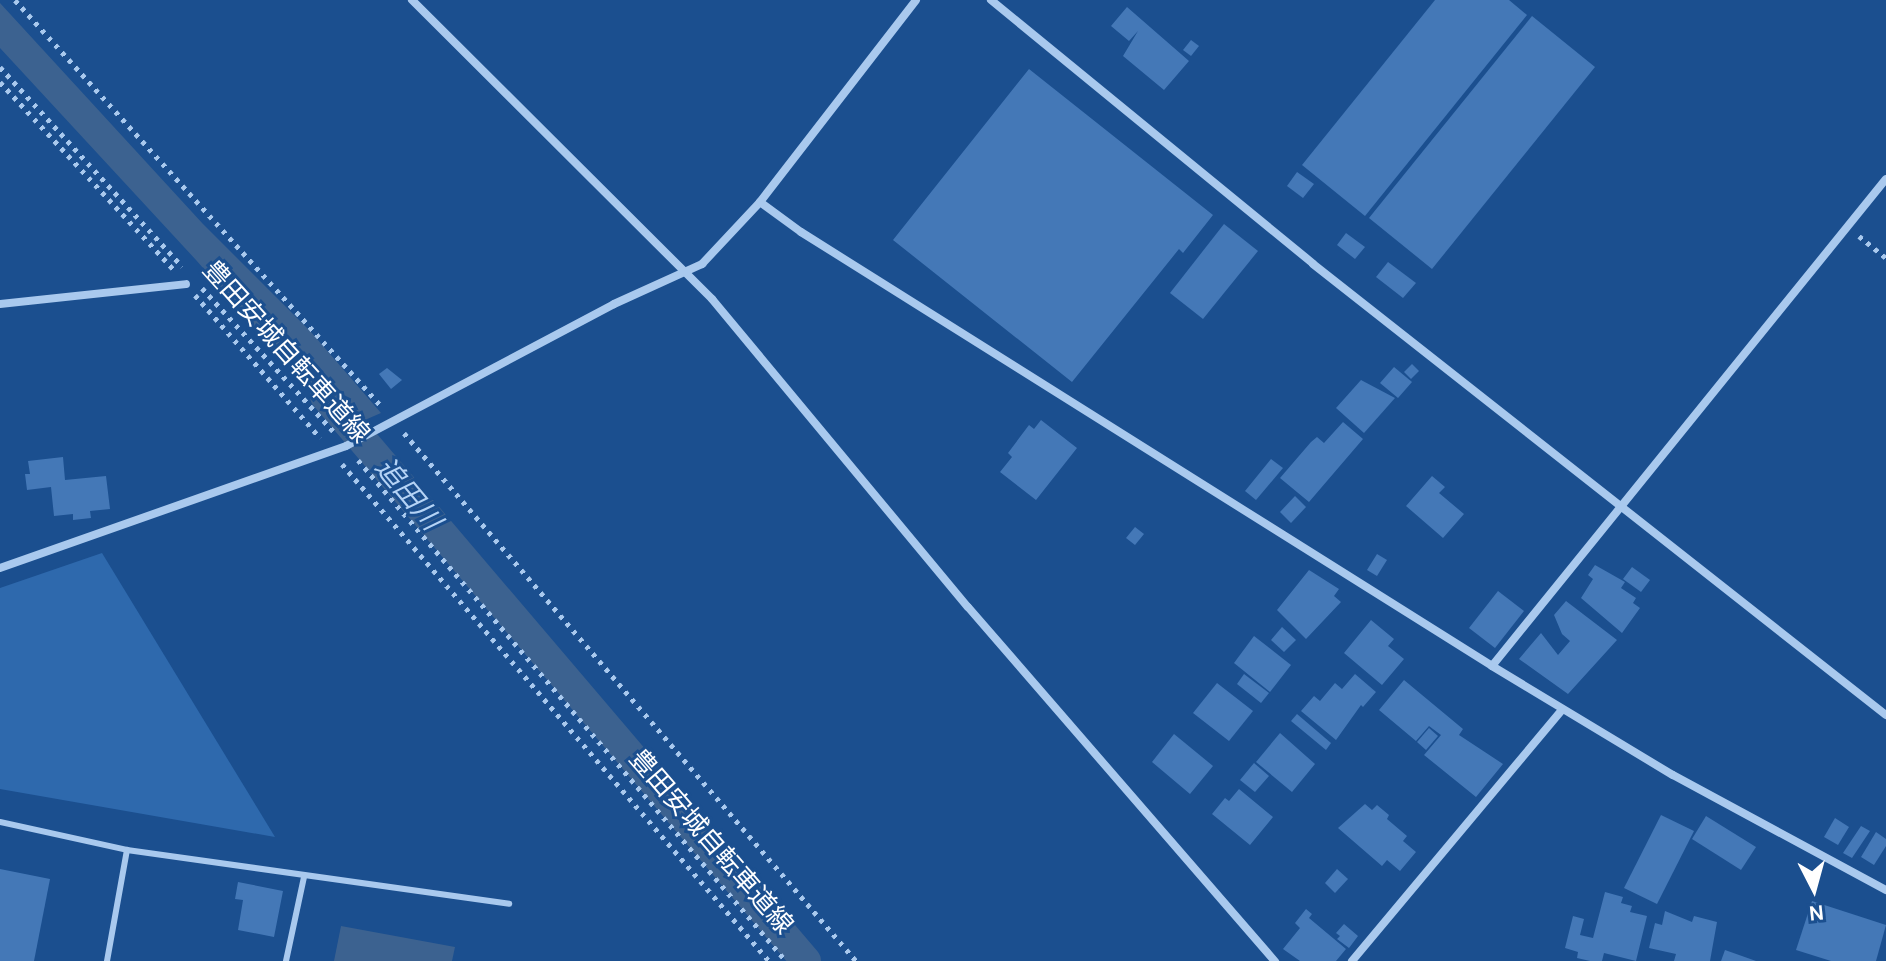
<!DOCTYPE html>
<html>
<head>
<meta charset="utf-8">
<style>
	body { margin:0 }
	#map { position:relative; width:1886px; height:961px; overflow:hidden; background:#1b4f8f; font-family:Karla,"Noto Sans JP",sans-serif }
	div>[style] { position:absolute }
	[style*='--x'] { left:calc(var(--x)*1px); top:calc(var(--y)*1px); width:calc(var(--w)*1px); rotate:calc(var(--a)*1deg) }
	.green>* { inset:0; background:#2e69ad }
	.water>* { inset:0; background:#3c6290 }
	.canal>* { height:30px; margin:-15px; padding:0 15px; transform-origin:15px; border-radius:15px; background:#3c6290 }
	.building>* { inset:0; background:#4478b7 }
	.path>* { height:5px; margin-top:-2.5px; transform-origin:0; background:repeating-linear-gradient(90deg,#a9c9ee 0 4px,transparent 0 10px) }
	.lane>* { height:6px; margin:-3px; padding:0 3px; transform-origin:3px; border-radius:3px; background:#a9c9ee }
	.street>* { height:8px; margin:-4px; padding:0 4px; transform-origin:4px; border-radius:4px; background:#a9c9ee }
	span { translate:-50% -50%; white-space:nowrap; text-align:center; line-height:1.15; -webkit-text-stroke:6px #1b4f8f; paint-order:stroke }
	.street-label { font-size:26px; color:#fff }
	.water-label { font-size:28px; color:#b5d3f5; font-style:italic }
	.north { position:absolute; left:1774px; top:849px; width:80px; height:80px; -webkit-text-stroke:6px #1b4f8f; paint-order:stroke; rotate:174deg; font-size:22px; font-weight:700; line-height:32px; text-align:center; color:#fff }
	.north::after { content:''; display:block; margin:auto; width:28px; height:36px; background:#fff; clip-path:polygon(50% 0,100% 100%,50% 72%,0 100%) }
</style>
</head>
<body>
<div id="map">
	<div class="green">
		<div style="clip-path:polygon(102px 553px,275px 837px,0 789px,0 588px)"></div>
	</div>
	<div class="water">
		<div style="clip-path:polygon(0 3px,203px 224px,311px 332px,381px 413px,344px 429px,196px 260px,0 48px)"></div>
		<div style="clip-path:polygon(341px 926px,455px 947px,452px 961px,334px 961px)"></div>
	</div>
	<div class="canal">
		<div style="--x:325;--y:396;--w:742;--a:49.59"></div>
	</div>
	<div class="building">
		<div style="clip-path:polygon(1435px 0,1509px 0,1527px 15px,1365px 216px,1302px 165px)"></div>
		<div style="clip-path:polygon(1127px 7px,1189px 61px,1164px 90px,1123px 56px,1138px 31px,1129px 41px,1111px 26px)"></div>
		<div style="clip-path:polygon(1532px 16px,1595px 67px,1432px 269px,1369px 218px)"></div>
		<div style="clip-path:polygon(1191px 40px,1199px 46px,1191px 56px,1183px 50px)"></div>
		<div style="clip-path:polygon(1029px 69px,1213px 215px,1183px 253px,1179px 249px,1072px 382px,893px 240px)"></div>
		<div style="clip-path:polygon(1297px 172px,1314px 184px,1303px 198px,1287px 186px)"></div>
		<div style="clip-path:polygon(1224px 224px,1258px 251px,1203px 319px,1170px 293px)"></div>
		<div style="clip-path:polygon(1346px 233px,1365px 247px,1355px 259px,1337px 245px)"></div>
		<div style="clip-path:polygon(1388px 262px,1416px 283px,1403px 298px,1376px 277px)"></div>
		<div style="clip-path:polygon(1412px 364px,1419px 371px,1411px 379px,1404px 372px)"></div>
		<div style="clip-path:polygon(1394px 367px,1412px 382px,1398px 398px,1380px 383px)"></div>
		<div style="clip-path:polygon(387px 368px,402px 380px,391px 389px,379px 374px)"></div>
		<div style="clip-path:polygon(1361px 380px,1395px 398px,1364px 433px,1336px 408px)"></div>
		<div style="clip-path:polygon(1041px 420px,1077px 448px,1036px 500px,1000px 472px,1012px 457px,1008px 453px,1029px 425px,1034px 429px)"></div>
		<div style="clip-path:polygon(1343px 422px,1363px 439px,1309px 502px,1280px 478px,1311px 442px,1317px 437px,1324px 443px)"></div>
		<div style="clip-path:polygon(63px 457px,65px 480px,106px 476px,110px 509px,90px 511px,91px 518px,73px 520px,73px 514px,54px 516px,51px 487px,27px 490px,25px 474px,30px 474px,28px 461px)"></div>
		<div style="clip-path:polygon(1271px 459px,1283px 468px,1256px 500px,1245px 491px)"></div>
		<div style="clip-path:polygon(1432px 476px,1445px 487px,1439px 493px,1464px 514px,1443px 538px,1406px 506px)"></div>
		<div style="clip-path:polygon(1295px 496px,1306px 507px,1291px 523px,1280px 512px)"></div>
		<div style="clip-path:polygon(1135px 527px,1144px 534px,1135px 545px,1126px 538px)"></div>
		<div style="clip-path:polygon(1377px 554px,1387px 560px,1377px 576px,1367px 570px)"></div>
		<div style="clip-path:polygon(1595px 565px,1625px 582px,1621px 588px,1636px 598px,1633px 603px,1640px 608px,1622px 633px,1581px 598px,1593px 579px,1588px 575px)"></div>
		<div style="clip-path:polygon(1632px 567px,1650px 580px,1641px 592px,1623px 579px)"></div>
		<div style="clip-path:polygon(1309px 570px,1339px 589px,1334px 596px,1341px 602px,1306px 639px,1277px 610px)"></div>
		<div style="clip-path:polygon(1498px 591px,1524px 611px,1495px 648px,1469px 628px)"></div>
		<div style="clip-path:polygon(1566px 601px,1617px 640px,1568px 694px,1519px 659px,1541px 633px,1558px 655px,1570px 641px,1562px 634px,1554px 615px)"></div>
		<div style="clip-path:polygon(1371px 620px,1394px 639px,1388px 646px,1404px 659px,1382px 685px,1344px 653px)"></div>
		<div style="clip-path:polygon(1282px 627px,1296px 640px,1284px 652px,1271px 640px)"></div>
		<div style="clip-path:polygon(1254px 636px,1291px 665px,1270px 692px,1234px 663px)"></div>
		<div style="clip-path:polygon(1244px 674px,1269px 693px,1261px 703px,1237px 684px)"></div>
		<div style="clip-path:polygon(1355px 674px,1376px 692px,1363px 707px,1361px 705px,1336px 740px,1301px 711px,1314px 696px,1320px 701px,1335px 683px,1342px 689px)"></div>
		<div style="clip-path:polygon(1404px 680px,1463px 729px,1459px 735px,1503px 764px,1476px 797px,1424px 755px,1441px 735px,1429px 726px,1416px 741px,1379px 710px)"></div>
		<div style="clip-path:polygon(1217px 683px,1253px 711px,1229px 741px,1193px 713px)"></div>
		<div style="clip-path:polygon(1297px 714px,1331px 743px,1326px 750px,1291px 721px)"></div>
		<div style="clip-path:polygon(1429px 728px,1438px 736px,1426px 750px,1417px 742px)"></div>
		<div style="clip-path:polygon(1280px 733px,1315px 764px,1292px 792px,1256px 762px)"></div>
		<div style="clip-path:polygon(1174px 734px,1213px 766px,1190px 794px,1152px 762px)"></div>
		<div style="clip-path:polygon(1254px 763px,1269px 776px,1255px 792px,1240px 780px)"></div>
		<div style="clip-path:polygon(1239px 789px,1273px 817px,1250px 845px,1212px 814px,1225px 798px,1229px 801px)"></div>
		<div style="clip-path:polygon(1365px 804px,1372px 810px,1377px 805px,1389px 815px,1387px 819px,1407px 836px,1403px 841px,1416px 852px,1400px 871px,1387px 860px,1382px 866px,1338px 828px)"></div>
		<div style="clip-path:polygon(1661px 815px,1694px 831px,1657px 904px,1624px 888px)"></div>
		<div style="clip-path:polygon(1706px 816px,1756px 847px,1741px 870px,1692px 839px)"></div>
		<div style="clip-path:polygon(1835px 818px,1849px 827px,1838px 845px,1824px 837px)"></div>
		<div style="clip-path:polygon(1861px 826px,1870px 831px,1852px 858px,1843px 853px)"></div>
		<div style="clip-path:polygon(1876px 832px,1886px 839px,1886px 846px,1874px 865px,1861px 857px)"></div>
		<div style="clip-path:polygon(0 869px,50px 879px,34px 961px,0 961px)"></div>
		<div style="clip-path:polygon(1337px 869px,1348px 879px,1335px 893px,1325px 883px)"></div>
		<div style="clip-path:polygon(238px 882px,283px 891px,274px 937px,238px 930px,243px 900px,235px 899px)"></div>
		<div style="clip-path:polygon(1605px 892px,1623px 897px,1621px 903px,1632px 906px,1630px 912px,1647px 916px,1636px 961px,1604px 953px,1602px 961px,1590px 961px,1577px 958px,1578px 952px,1565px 948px,1573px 916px,1584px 919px,1580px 935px,1593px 938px)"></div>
		<div style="clip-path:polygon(1812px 901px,1886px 925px,1876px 961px,1831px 961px,1796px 950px)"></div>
		<div style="clip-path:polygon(1306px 909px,1312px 914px,1309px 918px,1346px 949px,1336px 961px,1300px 961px,1283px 949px,1300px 928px,1295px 923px)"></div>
		<div style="clip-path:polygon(1665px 911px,1692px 922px,1694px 916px,1717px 922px,1710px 961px,1674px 961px,1676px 954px,1649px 948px,1655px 923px,1662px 925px)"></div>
		<div style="clip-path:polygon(1344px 924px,1358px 936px,1349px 948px,1337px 939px,1340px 936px,1336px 933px)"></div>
		<div style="clip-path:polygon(1725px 950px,1756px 961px,1721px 961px)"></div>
	</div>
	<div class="path">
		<div style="--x:15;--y:0;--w:548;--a:47.96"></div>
		<div style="--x:0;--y:67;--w:270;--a:47.6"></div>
		<div style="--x:0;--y:82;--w:255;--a:47.2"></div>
		<div style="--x:1859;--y:236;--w:35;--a:39"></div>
		<div style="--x:202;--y:288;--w:194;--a:47.5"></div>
		<div style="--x:195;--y:295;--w:190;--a:48.8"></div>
		<div style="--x:404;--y:433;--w:695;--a:49.43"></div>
		<div style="--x:358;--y:460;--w:659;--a:49.49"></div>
		<div style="--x:342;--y:464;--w:655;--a:49.33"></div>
	</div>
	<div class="lane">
		<div style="--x:0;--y:822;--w:130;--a:12.4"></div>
		<div style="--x:127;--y:850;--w:386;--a:8"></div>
		<div style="--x:107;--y:961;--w:113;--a:-79.8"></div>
		<div style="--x:286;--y:961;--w:86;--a:-77.9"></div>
	</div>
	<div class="street">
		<div style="--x:412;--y:0;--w:424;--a:44.9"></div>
		<div style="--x:712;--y:299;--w:400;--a:50.3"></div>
		<div style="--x:968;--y:607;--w:469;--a:49.1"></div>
		<div style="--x:991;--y:0;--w:416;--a:39.3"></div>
		<div style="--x:1313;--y:264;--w:729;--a:38.21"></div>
		<div style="--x:760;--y:202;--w:51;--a:36.2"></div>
		<div style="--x:801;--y:232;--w:816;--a:32.13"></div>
		<div style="--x:1492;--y:666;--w:211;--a:31.1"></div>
		<div style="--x:1673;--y:775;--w:242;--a:28.4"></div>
		<div style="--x:0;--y:304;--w:187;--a:-6.1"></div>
		<div style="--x:0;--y:568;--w:367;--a:-19.4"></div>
		<div style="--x:346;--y:446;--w:303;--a:-27.9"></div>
		<div style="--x:614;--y:304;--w:97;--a:-24.4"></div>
		<div style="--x:702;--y:264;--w:85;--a:-46.9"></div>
		<div style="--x:760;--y:202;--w:255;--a:-52.3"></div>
		<div style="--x:1492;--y:666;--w:626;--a:-51.03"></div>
		<div style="--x:1352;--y:961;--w:327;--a:-50.1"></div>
	</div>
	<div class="street-label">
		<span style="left:286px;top:352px;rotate:48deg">豊田安城自転車道線</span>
		<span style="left:711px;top:842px;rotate:49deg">豊田安城自転車道線</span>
	</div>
	<div class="water-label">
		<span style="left:408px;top:494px;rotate:50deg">追田川</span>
	</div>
	<div class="north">N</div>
</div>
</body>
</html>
